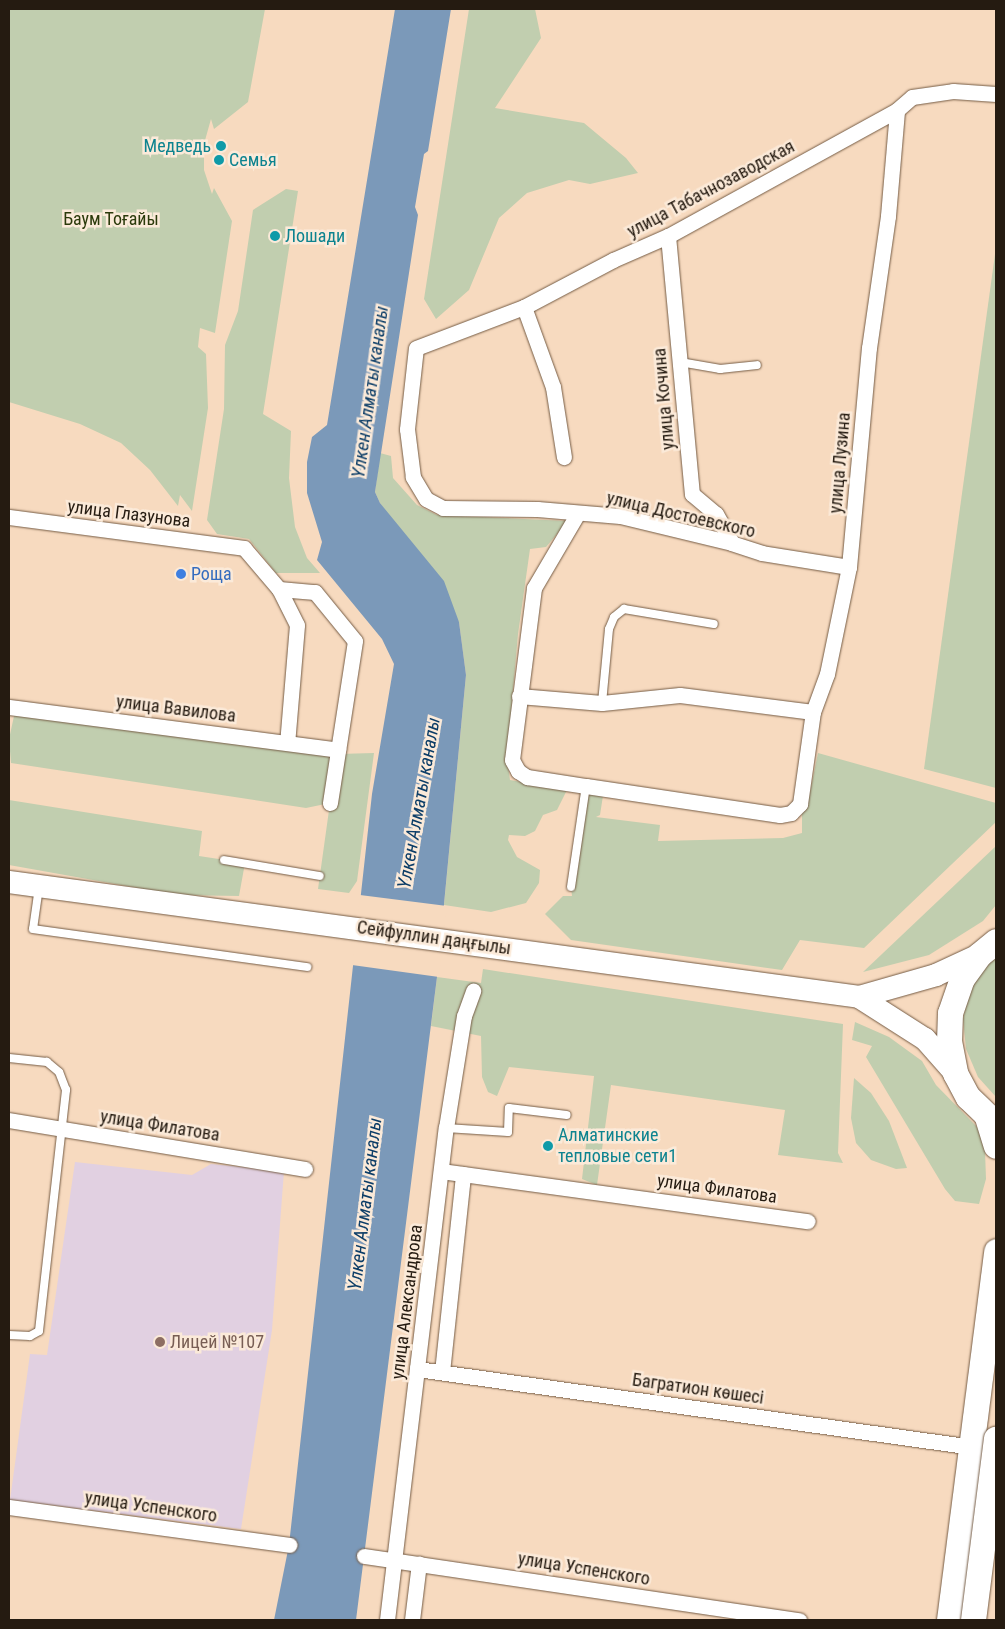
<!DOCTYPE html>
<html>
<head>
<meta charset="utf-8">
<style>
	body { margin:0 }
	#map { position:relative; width:1005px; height:1629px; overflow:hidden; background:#f7dabf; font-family:"Roboto Condensed",sans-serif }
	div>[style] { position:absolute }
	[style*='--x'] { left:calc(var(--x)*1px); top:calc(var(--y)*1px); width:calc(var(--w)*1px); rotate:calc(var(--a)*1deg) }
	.education>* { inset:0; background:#e1d0e1 }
	.green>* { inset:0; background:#c1ceaf }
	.water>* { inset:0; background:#7b99b9 }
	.pier>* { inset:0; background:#f7dabf }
	.roads { filter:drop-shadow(0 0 1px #755c45) drop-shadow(0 0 1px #755c45) }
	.lane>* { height:8px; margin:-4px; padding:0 4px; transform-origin:4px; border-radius:4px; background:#fff }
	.street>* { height:15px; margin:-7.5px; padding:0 7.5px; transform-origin:7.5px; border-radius:7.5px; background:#fff }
	.secondary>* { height:22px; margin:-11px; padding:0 11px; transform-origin:11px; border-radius:11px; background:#fff }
	.primary>* { height:25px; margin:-12.5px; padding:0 12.5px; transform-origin:12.5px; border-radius:12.5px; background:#fff }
	.bridges { filter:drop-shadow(0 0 1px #755c45) drop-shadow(0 0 1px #755c45) }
	.primary-bridge>* { height:25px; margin:-12.5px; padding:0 12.5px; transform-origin:12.5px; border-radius:12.5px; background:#fff }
	.dots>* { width:14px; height:14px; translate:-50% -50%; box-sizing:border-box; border:2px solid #fbead9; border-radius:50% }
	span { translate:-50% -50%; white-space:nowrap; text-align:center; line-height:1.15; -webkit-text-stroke:5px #fbead9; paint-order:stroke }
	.culture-label { font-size:18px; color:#0d838f }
	.right { translate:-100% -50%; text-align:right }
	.left { translate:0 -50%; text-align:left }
	.street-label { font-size:18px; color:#251b11 }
	.park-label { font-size:18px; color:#2b3a0b }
	.shop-label { font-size:18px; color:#366cbe }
	.education-label { font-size:18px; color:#785e54 }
	.water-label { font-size:19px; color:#0c3d67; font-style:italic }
	.frame { position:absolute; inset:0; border:10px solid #251b11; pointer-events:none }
</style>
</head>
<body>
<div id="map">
	<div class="education">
		<div style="clip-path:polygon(75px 1162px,192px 1175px,211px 1164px,284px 1171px,272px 1330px,241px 1529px,10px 1500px,30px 1354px,47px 1355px)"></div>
	</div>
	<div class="green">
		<div style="clip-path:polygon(9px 9px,265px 9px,248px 102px,214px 129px,211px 119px,204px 144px,204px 170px,212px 194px,214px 188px,232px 221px,215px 333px,200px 328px,198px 347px,206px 354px,208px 408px,192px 511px,180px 495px,178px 506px,150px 470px,121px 443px,80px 424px,9px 402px)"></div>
		<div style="clip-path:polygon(469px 9px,535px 9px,541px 38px,495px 108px,584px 123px,626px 158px,638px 173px,590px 184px,569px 180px,527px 193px,499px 218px,469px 290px,436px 319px,424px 299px)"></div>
		<div style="clip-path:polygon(286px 189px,298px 191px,263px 414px,291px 431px,289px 478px,295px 527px,307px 558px,320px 573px,276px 573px,249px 539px,217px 534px,207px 520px,224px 409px,225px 345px,238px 311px,253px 210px)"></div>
		<div style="clip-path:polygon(996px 247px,996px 788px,924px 769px)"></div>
		<div style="clip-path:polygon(380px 453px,391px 456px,393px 478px,417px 505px,437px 515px,568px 521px,546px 547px,530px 549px,518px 634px,507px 759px,510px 780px,567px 790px,557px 810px,543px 815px,535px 831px,525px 836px,509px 835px,508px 840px,517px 857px,540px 870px,539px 883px,526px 903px,491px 912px,444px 905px,466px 675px,459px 622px,380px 503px,375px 492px)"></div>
		<div style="clip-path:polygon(16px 707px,338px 754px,374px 753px,357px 881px,349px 893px,318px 889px,330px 803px,306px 808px,11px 763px,9px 739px)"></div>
		<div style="clip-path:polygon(818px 753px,996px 803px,996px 822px,864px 948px,800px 940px,782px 970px,571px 940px,545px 914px,563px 896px,572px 896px,571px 887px,586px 786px,604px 789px,600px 815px,596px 817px,660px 825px,658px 841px,783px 838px,802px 833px,802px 811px,808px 802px)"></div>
		<div style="clip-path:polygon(9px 800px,202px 831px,199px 856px,245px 863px,239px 896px,177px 895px,9px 865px)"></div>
		<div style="clip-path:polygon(996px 846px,996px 905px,983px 921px,929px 955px,863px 972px)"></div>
		<div style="clip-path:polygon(996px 955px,996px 1097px,978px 1077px,966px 1049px,963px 1019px,970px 989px,986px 963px)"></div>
		<div style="clip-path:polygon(483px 969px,843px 1024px,838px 1153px,843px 1163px,778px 1155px,785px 1110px,611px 1085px,597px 1185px,582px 1179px,594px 1076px,509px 1067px,497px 1096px,488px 1092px,482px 1077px,481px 1036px,431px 1026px,437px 977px,481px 983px)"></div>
		<div style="clip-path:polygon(855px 1022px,889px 1037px,922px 1061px,936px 1085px,980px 1130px,985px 1151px,986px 1179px,979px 1204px,955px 1201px,945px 1189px,866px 1057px,872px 1046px,852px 1040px)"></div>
		<div style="clip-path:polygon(854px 1078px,871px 1093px,889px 1121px,907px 1168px,896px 1169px,871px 1160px,856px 1143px,851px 1118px)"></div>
	</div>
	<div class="water">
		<div style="clip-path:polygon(395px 9px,451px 9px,428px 151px,424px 154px,415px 207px,418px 215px,375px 492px,380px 503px,444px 581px,459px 622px,466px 675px,437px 977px,356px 1620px,274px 1620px,289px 1545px,372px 794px,394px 664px,382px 639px,317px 560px,322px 542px,307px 493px,307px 462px,312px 437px,327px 425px)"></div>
	</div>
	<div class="pier">
		<div style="clip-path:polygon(360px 895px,447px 906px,439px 977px,352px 965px)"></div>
	</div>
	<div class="roads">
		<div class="lane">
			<div style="--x:680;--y:362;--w:41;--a:9.9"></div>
			<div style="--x:720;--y:369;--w:37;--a:-6"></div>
			<div style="--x:602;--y:703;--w:74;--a:-84.6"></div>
			<div style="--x:609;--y:629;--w:13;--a:-67"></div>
			<div style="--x:614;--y:617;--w:13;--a:-39"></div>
			<div style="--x:624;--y:609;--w:91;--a:9.5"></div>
			<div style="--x:224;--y:860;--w:97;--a:9.5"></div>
			<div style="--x:39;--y:887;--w:42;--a:98.1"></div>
			<div style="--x:33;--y:929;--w:277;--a:7.9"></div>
			<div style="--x:571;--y:887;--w:102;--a:-81.6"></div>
			<div style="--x:446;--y:1128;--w:62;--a:3.7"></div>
			<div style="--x:508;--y:1132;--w:24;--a:-88"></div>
			<div style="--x:509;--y:1108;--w:58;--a:6.9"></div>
			<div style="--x:9;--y:1335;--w:21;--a:3"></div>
			<div style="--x:30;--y:1336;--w:10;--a:-29"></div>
			<div style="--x:39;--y:1331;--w:243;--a:-83.6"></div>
			<div style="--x:66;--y:1090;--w:19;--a:-111"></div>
			<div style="--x:59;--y:1072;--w:16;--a:-140"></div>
			<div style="--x:47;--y:1062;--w:38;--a:-174"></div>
		</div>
		<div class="street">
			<div style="--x:668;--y:236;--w:259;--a:84.7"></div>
			<div style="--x:692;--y:494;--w:31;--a:40"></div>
			<div style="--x:716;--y:514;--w:33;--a:61"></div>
			<div style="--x:524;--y:307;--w:85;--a:70.1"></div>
			<div style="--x:553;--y:387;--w:71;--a:81.1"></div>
			<div style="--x:578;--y:513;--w:87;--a:120.4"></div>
			<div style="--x:534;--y:588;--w:173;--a:97.3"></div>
			<div style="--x:512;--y:760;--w:13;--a:61"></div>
			<div style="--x:518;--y:771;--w:11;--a:34"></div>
			<div style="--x:527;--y:777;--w:60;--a:8.7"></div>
			<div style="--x:586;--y:786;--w:196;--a:8.5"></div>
			<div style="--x:780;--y:815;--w:11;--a:-10"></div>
			<div style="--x:791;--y:813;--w:13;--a:-45"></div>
			<div style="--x:800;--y:804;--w:93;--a:-82"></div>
			<div style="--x:813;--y:712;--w:40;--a:-69.8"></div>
			<div style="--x:827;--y:674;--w:109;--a:-78.4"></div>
			<div style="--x:849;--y:567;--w:220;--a:-84.8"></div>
			<div style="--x:869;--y:348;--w:133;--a:-81.8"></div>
			<div style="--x:888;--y:216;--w:106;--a:-85.1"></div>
			<div style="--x:9;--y:517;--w:237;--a:7.5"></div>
			<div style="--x:244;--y:548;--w:54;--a:49.5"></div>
			<div style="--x:279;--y:589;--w:40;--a:63.4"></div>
			<div style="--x:297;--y:625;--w:118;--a:94.8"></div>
			<div style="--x:849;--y:567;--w:88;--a:-170.9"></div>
			<div style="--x:762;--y:553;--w:32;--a:-162"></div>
			<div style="--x:732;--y:543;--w:115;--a:-166.4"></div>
			<div style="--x:620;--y:516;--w:83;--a:-175.2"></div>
			<div style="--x:537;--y:509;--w:94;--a:-179.4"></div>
			<div style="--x:443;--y:508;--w:19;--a:-152"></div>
			<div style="--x:426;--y:499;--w:26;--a:-121"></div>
			<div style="--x:413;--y:477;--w:48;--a:-97.1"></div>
			<div style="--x:407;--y:429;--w:81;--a:-83.7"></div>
			<div style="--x:416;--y:348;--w:116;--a:-20.8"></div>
			<div style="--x:524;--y:307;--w:101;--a:-27.8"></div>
			<div style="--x:613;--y:260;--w:60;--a:-23.6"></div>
			<div style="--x:668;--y:236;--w:261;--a:-28.8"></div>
			<div style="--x:897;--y:110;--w:20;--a:-41"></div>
			<div style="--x:912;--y:97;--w:41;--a:-8.3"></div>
			<div style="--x:953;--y:91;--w:43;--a:4"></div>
			<div style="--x:279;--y:589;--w:36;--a:5"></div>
			<div style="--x:315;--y:592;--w:63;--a:50.8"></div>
			<div style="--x:355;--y:641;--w:164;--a:98.8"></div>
			<div style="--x:519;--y:696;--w:83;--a:4.8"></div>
			<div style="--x:602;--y:703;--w:78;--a:-5.9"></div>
			<div style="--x:680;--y:695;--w:134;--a:7.3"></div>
			<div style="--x:9;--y:707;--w:332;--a:7.4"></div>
			<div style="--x:9;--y:1120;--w:300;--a:9.4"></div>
			<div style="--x:441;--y:1171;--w:370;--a:7.8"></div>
			<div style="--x:417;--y:1369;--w:561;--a:7.99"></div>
			<div style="--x:442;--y:1372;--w:199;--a:-83.9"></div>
			<div style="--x:9;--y:1507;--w:283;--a:7.7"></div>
			<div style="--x:364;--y:1556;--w:440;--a:8.4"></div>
			<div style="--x:387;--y:1620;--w:496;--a:-83.2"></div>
			<div style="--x:446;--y:1128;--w:113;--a:-80.9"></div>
			<div style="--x:464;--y:1016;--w:27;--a:-70"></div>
			<div style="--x:412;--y:1620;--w:57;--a:-83"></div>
		</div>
		<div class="secondary">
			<div style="--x:9;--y:882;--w:858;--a:7.7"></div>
			<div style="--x:859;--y:997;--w:80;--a:-15.9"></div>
			<div style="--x:936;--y:975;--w:47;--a:-24.9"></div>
			<div style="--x:859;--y:997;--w:78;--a:32.5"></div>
			<div style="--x:925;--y:1039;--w:45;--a:48.6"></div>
		</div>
		<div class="primary">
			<div style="--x:996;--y:941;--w:22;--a:141"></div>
			<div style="--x:979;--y:955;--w:29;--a:126"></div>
			<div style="--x:962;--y:978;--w:37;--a:109"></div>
			<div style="--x:950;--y:1013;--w:28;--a:92"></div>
			<div style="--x:949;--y:1041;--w:33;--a:79"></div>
			<div style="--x:955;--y:1073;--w:27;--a:62"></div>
			<div style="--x:968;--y:1097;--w:39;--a:44"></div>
			<div style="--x:987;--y:1117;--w:30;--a:73"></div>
			<div style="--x:949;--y:1620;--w:372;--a:-82.7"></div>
		</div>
	</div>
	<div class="bridges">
		<div class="primary-bridge">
			<div style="--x:973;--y:1620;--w:183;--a:-82.8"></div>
		</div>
	</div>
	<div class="dots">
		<div style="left:221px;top:146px;background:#0f9aa8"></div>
		<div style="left:219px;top:160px;background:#0f9aa8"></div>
		<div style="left:275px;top:236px;background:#0f9aa8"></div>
		<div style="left:181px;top:574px;background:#3f7fe0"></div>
		<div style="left:548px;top:1146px;background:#0f9aa8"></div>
		<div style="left:160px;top:1342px;background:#8d6e63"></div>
	</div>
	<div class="culture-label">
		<span class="right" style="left:211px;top:146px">Медведь</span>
		<span class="left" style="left:229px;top:160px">Семья</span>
		<span class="left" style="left:285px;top:236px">Лошади</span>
		<span class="left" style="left:558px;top:1146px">Алматинские<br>тепловые сети1</span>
	</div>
	<div class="street-label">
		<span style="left:711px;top:189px;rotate:-28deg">улица Табачнозаводская</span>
		<span style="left:664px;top:399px;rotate:-95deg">улица Кочина</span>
		<span style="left:840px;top:463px;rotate:-85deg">улица Лузина</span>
		<span style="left:129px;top:514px;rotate:7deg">улица Глазунова</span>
		<span style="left:681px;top:515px;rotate:13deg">улица Достоевского</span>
		<span style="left:176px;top:709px;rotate:7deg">улица Вавилова</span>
		<span style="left:434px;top:938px;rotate:8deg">Сейфуллин даңғылы</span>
		<span style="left:160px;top:1126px;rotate:9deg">улица Филатова</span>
		<span style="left:717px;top:1189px;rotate:8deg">улица Филатова</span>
		<span style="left:407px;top:1302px;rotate:-83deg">улица Александрова</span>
		<span style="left:698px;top:1389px;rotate:8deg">Багратион көшесі</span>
		<span style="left:151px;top:1507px;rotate:8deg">улица Успенского</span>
		<span style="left:584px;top:1569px;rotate:9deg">улица Успенского</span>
	</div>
	<div class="park-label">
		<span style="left:111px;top:219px">Баум Тоғайы</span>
	</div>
	<div class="shop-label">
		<span class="left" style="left:191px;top:574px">Роща</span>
	</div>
	<div class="education-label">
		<span class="left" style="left:170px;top:1342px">Лицей №107</span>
	</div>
	<div class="water-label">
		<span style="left:370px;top:392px;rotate:-82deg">Үлкен Алматы каналы</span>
		<span style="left:419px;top:803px;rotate:-80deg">Үлкен Алматы каналы</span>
		<span style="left:365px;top:1204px;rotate:-83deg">Үлкен Алматы каналы</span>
	</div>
	<div class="frame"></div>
</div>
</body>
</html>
